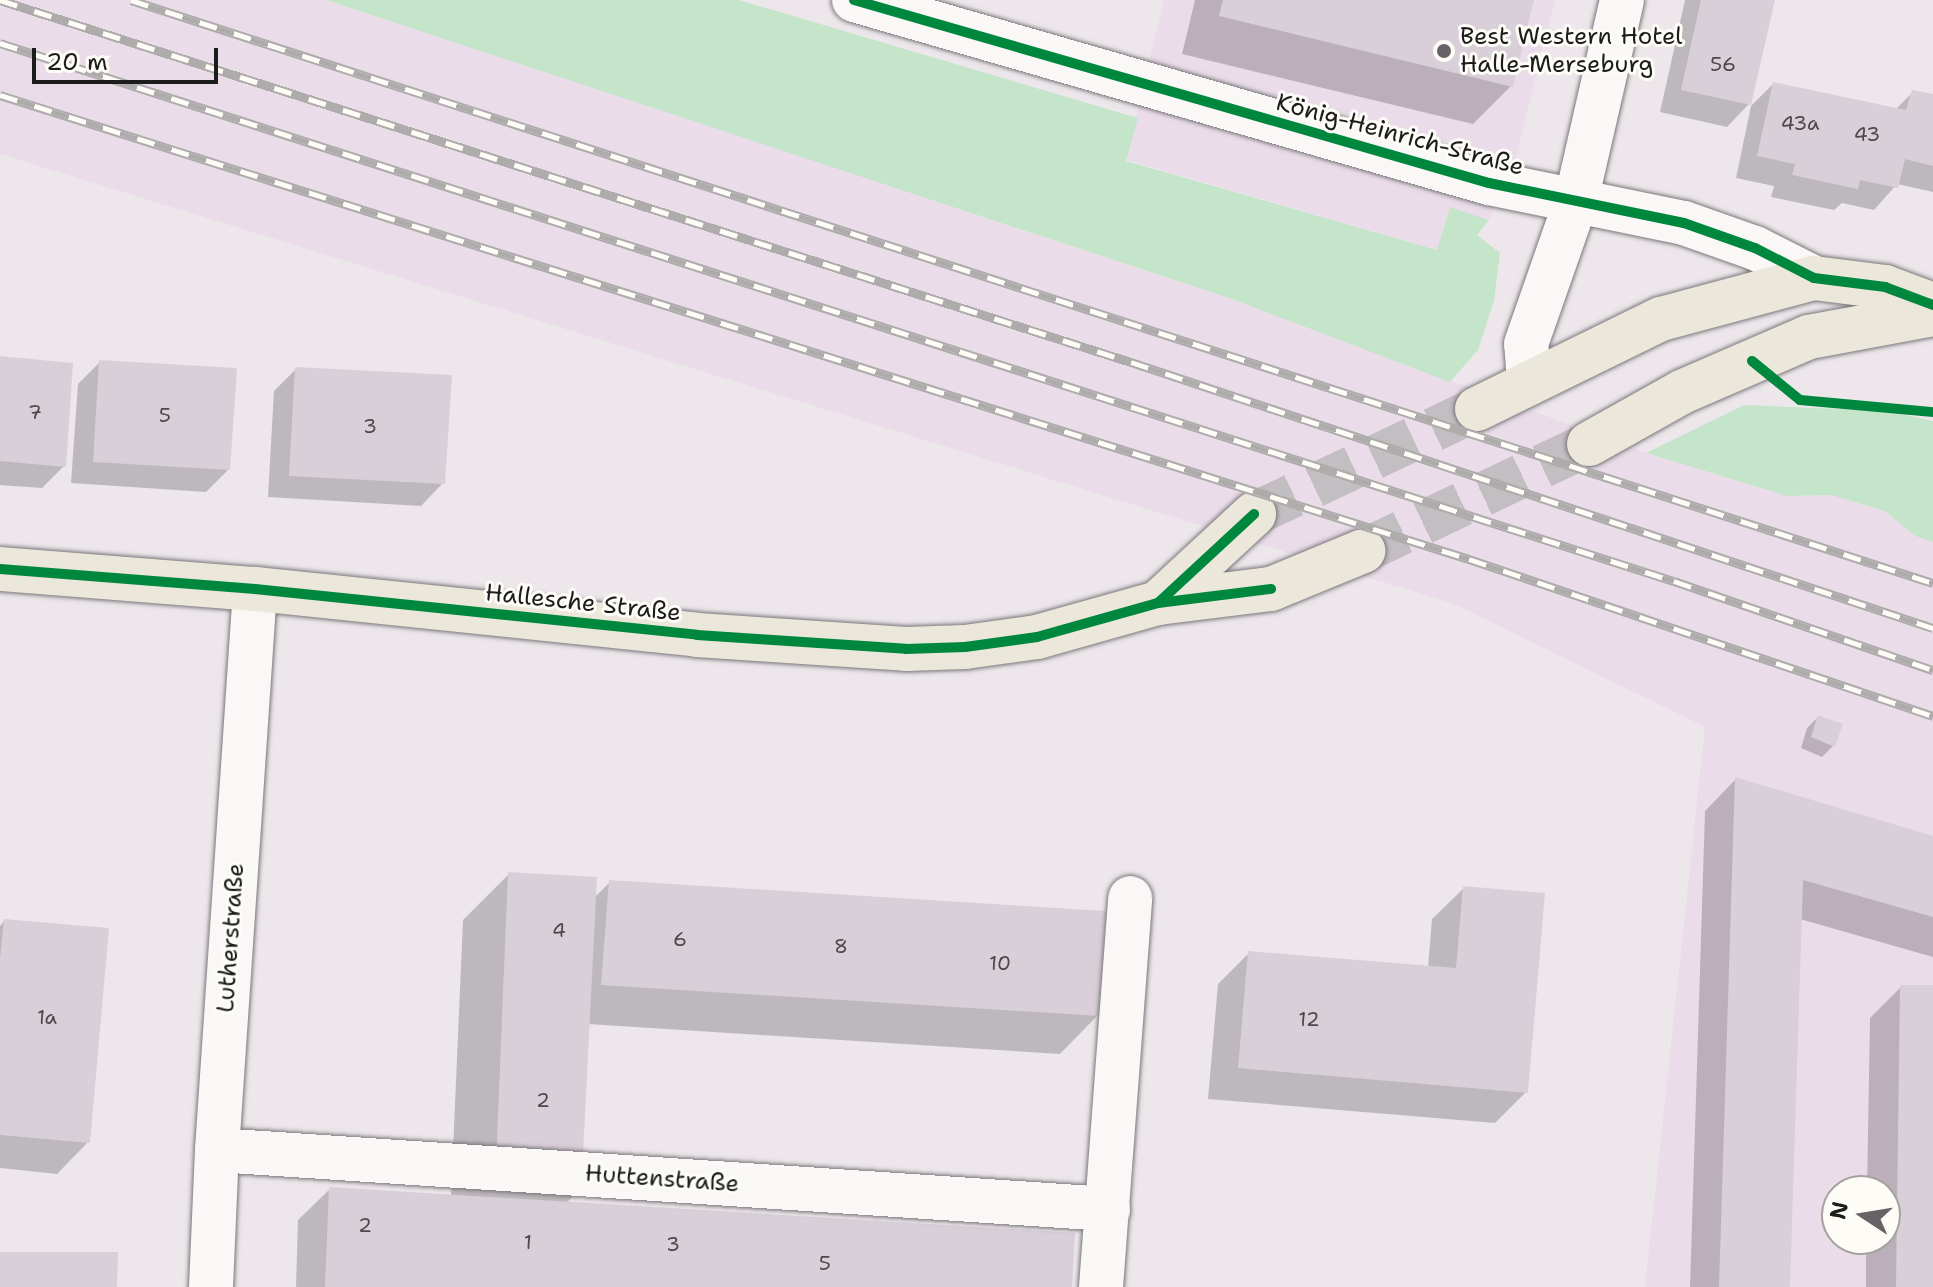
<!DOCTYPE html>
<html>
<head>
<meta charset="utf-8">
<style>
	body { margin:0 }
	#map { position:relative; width:1933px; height:1287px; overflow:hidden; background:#ede7ec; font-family:"Shantell Sans",sans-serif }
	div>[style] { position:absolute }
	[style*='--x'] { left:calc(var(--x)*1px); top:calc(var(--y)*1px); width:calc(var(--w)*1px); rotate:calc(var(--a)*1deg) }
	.built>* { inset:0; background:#eadde9 }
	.green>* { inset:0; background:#c4e5ca }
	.shadow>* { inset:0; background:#0003 }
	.building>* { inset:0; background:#d9cfd9 }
	.major-tunnel>* { height:44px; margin-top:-22px; transform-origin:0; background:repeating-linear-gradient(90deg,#c3bec2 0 44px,transparent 0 66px) }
	.roads { filter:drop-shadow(0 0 2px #7a777a) drop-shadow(0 0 2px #7a777a) }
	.minor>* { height:44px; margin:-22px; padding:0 22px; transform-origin:22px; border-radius:22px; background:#f9f8f7 }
	.major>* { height:44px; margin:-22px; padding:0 22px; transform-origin:22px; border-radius:22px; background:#ebe7db }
	.rail>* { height:9px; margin-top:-4.5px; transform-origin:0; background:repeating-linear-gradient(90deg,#fdfcf7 0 18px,#adacab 0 36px); box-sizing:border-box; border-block:2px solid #adacab }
	.cycleway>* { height:10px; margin:-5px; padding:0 5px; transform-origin:5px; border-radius:5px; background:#00873e }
	.dots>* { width:22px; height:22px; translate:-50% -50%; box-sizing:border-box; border:4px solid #fdfcf7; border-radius:50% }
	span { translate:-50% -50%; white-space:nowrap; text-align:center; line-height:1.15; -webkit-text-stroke:6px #fdfcf7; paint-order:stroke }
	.number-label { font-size:20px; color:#4b494b }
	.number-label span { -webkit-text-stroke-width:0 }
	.poi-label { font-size:24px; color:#1c1c1c }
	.left { translate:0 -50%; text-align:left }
	.street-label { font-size:24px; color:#1c1c1c }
	.north { position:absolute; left:1821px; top:1175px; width:80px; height:80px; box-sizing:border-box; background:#fdfcf7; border:2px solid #a3a29f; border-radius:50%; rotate:282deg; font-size:22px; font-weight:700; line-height:32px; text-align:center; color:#1c1c1c }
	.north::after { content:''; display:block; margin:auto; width:28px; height:36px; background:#656365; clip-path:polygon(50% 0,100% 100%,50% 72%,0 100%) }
	.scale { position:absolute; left:32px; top:48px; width:186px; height:36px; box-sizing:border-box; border:4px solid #1c1c1c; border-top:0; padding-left:10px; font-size:24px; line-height:28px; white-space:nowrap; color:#1c1c1c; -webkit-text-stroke:6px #fdfcf7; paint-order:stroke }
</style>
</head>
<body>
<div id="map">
	<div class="built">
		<div style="clip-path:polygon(evenodd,0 0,326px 0,1232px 299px,1646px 453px,1787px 496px,1831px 495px,1885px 511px,1915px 536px,1933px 542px,1933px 1287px,1645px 1287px,1705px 727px,1454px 604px,0 154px,0 0,1837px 1191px,1885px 1191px,1885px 1239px,1837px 1239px,1837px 1191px)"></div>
		<div style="clip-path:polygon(1164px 0,1555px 0,1516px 158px,1489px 220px,1450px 207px,1438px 250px,1126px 160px)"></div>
	</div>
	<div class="green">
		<div style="clip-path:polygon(326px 0,739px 0,1138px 118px,1126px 161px,1437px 250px,1450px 207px,1489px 220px,1477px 235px,1500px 253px,1494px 301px,1478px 350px,1450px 382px,1232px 299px)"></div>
		<div style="clip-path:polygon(1744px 405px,1887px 411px,1933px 421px,1933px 542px,1915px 536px,1885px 511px,1831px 495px,1787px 496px,1646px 453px)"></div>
	</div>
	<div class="shadow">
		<div style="clip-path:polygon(1195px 0,1531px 0,1511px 86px,1473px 124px,1182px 54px)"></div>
		<div style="clip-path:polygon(1685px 0,1773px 0,1749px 104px,1727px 127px,1660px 112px)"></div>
		<div style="clip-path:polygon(1773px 84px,1895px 110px,1913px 92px,1933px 96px,1933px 192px,1897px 184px,1874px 210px,1842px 203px,1834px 210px,1771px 197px,1774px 186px,1736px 178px,1751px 106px)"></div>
		<div style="clip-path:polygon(0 358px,64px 466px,42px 488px,0 485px)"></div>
		<div style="clip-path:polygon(100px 362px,228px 470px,206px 492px,71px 483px,78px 384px)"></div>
		<div style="clip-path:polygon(296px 369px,443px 483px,421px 506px,268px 497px,274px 391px)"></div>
		<div style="clip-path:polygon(1818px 717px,1834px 745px,1822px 757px,1801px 748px,1807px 728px)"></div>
		<div style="clip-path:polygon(1736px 779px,1933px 838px,1933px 957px,1800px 919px,1788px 1287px,1690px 1287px,1705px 811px)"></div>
		<div style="clip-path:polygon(509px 874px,594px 898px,609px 883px,1098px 1015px,1060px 1054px,588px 1024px,579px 1191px,566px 1203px,1070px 1287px,296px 1287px,298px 1220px,330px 1189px,451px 1196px,463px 920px)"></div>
		<div style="clip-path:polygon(1464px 888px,1526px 1092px,1495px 1123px,1208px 1099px,1218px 984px,1249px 953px,1428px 968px,1432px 919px)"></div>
		<div style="clip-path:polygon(4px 921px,88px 1142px,57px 1174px,0 1168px,0 926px)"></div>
		<div style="clip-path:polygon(1901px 987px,1933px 987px,1933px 1287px,1866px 1287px,1866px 1239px,1885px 1239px,1885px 1191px,1867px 1191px,1870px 1018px)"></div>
	</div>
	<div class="building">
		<div style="clip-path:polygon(1223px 0,1534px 0,1513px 87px,1219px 16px)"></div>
		<div style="clip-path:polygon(1701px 0,1775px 0,1751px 105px,1681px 90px)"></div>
		<div style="clip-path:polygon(1773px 82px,1906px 110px,1912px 90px,1933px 94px,1933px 166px,1905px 159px,1898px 188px,1860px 180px,1858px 189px,1792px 175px,1795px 164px,1757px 156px)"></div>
		<div style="clip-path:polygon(0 356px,73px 363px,66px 467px,0 461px)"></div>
		<div style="clip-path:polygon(99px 360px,237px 368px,230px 470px,93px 462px)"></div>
		<div style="clip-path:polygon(295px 367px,452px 375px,445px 484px,289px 476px)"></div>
		<div style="clip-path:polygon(1818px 715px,1843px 724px,1835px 747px,1811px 737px)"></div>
		<div style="clip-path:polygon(1735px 777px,1933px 836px,1933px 917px,1803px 880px,1790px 1287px,1719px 1287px)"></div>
		<div style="clip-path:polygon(508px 872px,597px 877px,583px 1154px,495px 1188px)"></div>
		<div style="clip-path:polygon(609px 880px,1106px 911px,1100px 1016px,601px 985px)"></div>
		<div style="clip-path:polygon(1463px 886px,1545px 893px,1528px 1093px,1238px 1068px,1248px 951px,1456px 968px)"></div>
		<div style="clip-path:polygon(4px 919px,109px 928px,90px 1143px,0 1135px,0 959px)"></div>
		<div style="clip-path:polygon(1900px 985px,1933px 985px,1933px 1287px,1896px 1287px)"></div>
		<div style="clip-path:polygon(329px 1187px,1075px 1233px,1072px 1287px,325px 1287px)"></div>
		<div style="clip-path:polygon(0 1252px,118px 1252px,117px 1287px,0 1287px)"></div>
	</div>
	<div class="major-tunnel">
		<div style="--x:1254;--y:514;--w:246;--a:-25.2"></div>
		<div style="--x:1363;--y:551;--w:250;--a:-25.3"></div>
	</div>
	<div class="roads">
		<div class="minor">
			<div style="--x:854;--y:0;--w:661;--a:16.08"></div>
			<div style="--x:1489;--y:183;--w:199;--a:11.6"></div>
			<div style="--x:1684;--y:223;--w:75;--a:19.4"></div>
			<div style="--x:1755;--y:248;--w:66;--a:27"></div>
			<div style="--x:1529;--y:383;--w:39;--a:-94"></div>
			<div style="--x:1526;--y:344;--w:151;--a:-70.7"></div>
			<div style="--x:1576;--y:201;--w:206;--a:-77.1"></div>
			<div style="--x:217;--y:1150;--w:893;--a:3.79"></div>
			<div style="--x:211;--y:1287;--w:137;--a:-87.5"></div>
			<div style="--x:217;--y:1150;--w:562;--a:-86.12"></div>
			<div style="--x:1101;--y:1287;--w:390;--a:-85.7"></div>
		</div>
		<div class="major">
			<div style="--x:1477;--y:409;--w:205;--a:-26.1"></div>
			<div style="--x:1661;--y:319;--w:158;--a:-15"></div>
			<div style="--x:1814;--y:278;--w:72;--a:7.2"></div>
			<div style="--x:1885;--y:287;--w:51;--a:20.6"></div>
			<div style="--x:1589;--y:444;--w:109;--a:-29.2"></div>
			<div style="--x:1684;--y:391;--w:136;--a:-23.4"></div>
			<div style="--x:1809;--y:337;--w:126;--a:-10.5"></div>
			<div style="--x:0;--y:569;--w:256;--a:4.5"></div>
			<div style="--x:255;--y:589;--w:444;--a:5.9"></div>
			<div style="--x:697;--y:635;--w:209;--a:3.8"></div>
			<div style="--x:906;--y:649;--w:59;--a:-1.9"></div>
			<div style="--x:965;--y:647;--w:73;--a:-7.9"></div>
			<div style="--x:1037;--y:637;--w:126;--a:-15.7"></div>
			<div style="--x:1158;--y:603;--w:114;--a:-7.1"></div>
			<div style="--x:1271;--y:589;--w:100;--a:-22.4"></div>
			<div style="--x:1158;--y:603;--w:131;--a:-42.8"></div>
		</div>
	</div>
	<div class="rail">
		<div style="--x:0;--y:0;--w:1188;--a:17.75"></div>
		<div style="--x:1131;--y:362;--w:845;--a:18.35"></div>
		<div style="--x:131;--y:0;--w:1894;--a:17.93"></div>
		<div style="--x:0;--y:43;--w:1758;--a:17.82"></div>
		<div style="--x:1674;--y:581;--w:274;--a:19"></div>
		<div style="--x:0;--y:95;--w:1541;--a:17.53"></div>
		<div style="--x:1469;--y:559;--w:490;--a:18.7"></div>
	</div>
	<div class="cycleway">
		<div style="--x:854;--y:0;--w:661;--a:16.08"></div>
		<div style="--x:1489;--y:183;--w:199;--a:11.6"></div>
		<div style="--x:1684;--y:223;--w:75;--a:19.4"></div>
		<div style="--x:1755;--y:248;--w:66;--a:27"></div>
		<div style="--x:1814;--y:278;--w:72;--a:7.2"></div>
		<div style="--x:1885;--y:287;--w:51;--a:20.6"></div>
		<div style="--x:1752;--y:361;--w:62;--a:39.1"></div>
		<div style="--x:1800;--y:400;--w:134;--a:5.2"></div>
		<div style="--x:0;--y:569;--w:256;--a:4.5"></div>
		<div style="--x:255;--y:589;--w:444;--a:5.9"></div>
		<div style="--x:697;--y:635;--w:209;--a:3.8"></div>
		<div style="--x:906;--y:649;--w:59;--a:-1.9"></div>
		<div style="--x:965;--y:647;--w:73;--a:-7.9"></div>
		<div style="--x:1037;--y:637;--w:126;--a:-15.7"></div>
		<div style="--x:1158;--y:603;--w:114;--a:-7.1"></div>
		<div style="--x:1158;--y:603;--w:131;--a:-42.8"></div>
	</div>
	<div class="dots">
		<div style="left:1444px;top:51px;background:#656365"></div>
	</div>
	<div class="number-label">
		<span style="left:1723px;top:64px">56</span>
		<span style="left:1800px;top:123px">43a</span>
		<span style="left:1867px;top:134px">43</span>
		<span style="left:35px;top:412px">7</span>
		<span style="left:165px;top:415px">5</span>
		<span style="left:370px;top:426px">3</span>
		<span style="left:559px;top:930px">4</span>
		<span style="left:680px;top:939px">6</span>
		<span style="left:841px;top:946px">8</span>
		<span style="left:1000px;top:963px">10</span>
		<span style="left:47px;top:1017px">1a</span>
		<span style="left:1309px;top:1019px">12</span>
		<span style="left:543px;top:1100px">2</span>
		<span style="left:365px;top:1225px">2</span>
		<span style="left:528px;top:1242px">1</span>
		<span style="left:673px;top:1244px">3</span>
		<span style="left:825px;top:1263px">5</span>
	</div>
	<div class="poi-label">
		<span class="left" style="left:1460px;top:51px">Best Western Hotel<br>Halle-Merseburg</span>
	</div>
	<div class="street-label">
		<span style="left:1400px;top:135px;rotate:15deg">König-Heinrich-Straße</span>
		<span style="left:583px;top:603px;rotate:6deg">Hallesche Straße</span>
		<span style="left:231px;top:938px;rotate:-86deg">Lutherstraße</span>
		<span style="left:662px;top:1179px;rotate:4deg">Huttenstraße</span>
	</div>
	<div class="north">N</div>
	<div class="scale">20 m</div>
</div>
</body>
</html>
